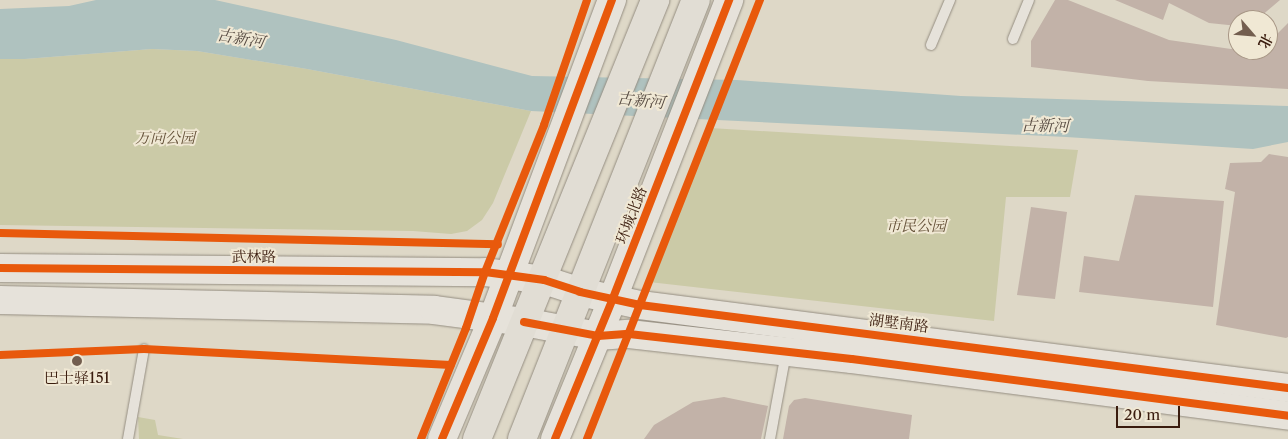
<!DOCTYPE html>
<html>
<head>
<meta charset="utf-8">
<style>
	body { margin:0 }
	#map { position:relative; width:1288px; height:439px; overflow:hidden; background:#ded8c7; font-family:"Libre Caslon Text","Noto Serif SC",serif }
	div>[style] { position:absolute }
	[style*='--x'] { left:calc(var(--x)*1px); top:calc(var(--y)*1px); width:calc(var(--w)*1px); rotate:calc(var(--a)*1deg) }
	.green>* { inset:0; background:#cbcaa7 }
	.water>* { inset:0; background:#afc2bf }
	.building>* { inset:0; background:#c2b2a8 }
	.roads { filter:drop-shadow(0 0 1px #948d81) drop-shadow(0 0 1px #948d81) }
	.lane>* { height:10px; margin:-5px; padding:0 5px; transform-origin:5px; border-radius:5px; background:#e6e2da }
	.secondary>* { height:28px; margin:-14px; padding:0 14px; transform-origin:14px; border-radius:14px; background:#e6e2da }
	.primary>* { height:28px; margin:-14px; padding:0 14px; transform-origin:14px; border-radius:14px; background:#e1ddd4 }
	.cycleway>* { height:8px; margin:-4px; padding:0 4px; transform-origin:4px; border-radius:4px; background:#e8590c }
	.dots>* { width:14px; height:14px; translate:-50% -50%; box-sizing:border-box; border:2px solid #f0e8d4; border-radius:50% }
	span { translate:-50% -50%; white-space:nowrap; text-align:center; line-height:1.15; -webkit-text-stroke:4px #f0e8d4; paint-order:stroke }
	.park-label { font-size:15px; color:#614d34; font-style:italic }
	.street-label { font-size:15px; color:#3a1c0e }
	.poi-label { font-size:15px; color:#3a1c0e }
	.water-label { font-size:16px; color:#574b42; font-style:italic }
	.north { position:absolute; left:1228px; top:10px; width:50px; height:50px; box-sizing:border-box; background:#f0e8d4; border:1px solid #a79685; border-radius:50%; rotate:117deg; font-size:14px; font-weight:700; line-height:20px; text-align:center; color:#3a1c0e }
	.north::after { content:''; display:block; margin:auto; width:18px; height:22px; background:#735e4f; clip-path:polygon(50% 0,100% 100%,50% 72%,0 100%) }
	.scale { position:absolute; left:1116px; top:406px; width:64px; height:22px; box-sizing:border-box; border:2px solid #3a1c0e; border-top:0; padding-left:6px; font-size:15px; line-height:18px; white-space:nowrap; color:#3a1c0e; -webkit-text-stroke:4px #f0e8d4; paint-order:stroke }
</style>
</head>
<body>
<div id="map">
	<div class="green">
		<div style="clip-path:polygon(152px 49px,197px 51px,307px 69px,531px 111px,493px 203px,482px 220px,467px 231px,451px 234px,413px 231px,0 225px,0 59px,25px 59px)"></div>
		<div style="clip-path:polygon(710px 128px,1078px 150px,1070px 197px,1006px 197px,994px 321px,649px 282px)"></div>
		<div style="clip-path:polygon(138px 417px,155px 420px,158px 435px,183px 439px,139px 439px)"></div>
	</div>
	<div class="water">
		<div style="clip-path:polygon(96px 0,215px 0,396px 40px,532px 76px,737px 80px,961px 96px,1288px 106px,1288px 142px,1253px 149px,1066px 137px,531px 111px,307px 69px,197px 51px,152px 49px,25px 59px,0 59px,0 9px,69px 6px)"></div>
	</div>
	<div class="building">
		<div style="clip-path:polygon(1055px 0,1068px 0,1169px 40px,1231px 49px,1238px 47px,1238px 50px,1268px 50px,1268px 39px,1274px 37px,1288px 23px,1288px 89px,1148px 81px,1031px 67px,1031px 41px)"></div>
		<div style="clip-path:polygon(1115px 0,1280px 0,1260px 17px,1252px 20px,1238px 20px,1238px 26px,1209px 23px,1169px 3px,1163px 20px)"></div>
		<div style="clip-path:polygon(1269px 154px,1288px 157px,1288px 337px,1286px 338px,1216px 325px,1235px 192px,1225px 189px,1230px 163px,1261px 162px)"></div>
		<div style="clip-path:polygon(1135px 195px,1224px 201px,1213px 307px,1079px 292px,1084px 256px,1119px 261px)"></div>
		<div style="clip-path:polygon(1031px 207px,1067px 212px,1055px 299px,1017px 295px)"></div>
		<div style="clip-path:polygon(724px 397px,768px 406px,761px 439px,644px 439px,654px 425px,693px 402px)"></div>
		<div style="clip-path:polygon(805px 398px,912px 415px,909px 439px,783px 439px,789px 406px,794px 400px)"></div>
	</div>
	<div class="roads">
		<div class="lane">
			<div style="--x:1013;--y:39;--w:42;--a:-67.7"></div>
			<div style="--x:931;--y:45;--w:49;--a:-67.1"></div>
			<div style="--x:128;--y:439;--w:91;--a:-79.9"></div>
			<div style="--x:770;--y:439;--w:87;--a:-79.5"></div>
		</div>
		<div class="secondary">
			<div style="--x:0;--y:268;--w:485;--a:0.5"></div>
			<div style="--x:485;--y:272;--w:60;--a:7.7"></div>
			<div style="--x:544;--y:280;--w:38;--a:18"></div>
			<div style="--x:580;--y:292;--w:61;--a:12.2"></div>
			<div style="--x:640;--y:305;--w:653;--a:7.3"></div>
			<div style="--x:0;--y:300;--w:434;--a:1.3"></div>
			<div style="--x:434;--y:310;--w:91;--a:7.6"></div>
			<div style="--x:524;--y:322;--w:75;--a:10.7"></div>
			<div style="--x:598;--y:336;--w:31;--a:-4"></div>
			<div style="--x:629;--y:334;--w:224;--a:6.4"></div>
			<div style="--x:852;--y:359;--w:440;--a:7.4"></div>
			<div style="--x:442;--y:439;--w:131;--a:-67.1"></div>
			<div style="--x:493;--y:318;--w:340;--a:-69.5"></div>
			<div style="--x:555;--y:439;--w:152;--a:-67.6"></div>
			<div style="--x:613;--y:298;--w:320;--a:-68.7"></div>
		</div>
		<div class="primary">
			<div style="--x:477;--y:439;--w:474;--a:-67.9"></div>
			<div style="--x:522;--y:439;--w:472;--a:-68.4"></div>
		</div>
	</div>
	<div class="cycleway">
		<div style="--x:0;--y:233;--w:498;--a:1.3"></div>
		<div style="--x:0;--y:268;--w:485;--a:0.5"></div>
		<div style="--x:485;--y:272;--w:60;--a:7.7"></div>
		<div style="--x:544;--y:280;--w:38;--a:18"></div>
		<div style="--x:580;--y:292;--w:61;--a:12.2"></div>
		<div style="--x:640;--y:305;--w:653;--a:7.3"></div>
		<div style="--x:524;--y:322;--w:75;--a:10.7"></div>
		<div style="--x:598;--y:336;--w:31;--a:-4"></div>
		<div style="--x:629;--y:334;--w:224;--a:6.4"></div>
		<div style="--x:852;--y:359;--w:440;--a:7.4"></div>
		<div style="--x:0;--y:355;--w:144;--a:-2.4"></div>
		<div style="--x:144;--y:349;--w:307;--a:3"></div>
		<div style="--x:421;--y:439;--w:120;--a:-67.9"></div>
		<div style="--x:466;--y:328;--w:59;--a:-71.3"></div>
		<div style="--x:485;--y:272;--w:158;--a:-68.1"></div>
		<div style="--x:544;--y:125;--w:132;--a:-71"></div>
		<div style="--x:442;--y:439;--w:131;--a:-67.1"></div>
		<div style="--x:493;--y:318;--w:340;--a:-69.5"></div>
		<div style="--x:555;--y:439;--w:152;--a:-67.6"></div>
		<div style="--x:613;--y:298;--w:320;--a:-68.7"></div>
		<div style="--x:587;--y:439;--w:472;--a:-68.5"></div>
	</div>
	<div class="dots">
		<div style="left:77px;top:361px;background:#735e4f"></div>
	</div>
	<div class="park-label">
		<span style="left:165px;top:138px">万向公园</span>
		<span style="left:916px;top:226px">市民公园</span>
	</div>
	<div class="street-label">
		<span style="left:631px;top:215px;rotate:-69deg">环城北路</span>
		<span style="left:254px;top:257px">武林路</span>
		<span style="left:899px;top:323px;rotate:7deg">湖墅南路</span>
	</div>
	<div class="poi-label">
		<span style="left:77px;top:378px">巴士驿151</span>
	</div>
	<div class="water-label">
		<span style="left:241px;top:38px;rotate:10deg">古新河</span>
		<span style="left:641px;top:100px;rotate:6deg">古新河</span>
		<span style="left:1045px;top:125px;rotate:1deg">古新河</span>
	</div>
	<div class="north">北</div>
	<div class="scale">20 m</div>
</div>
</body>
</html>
